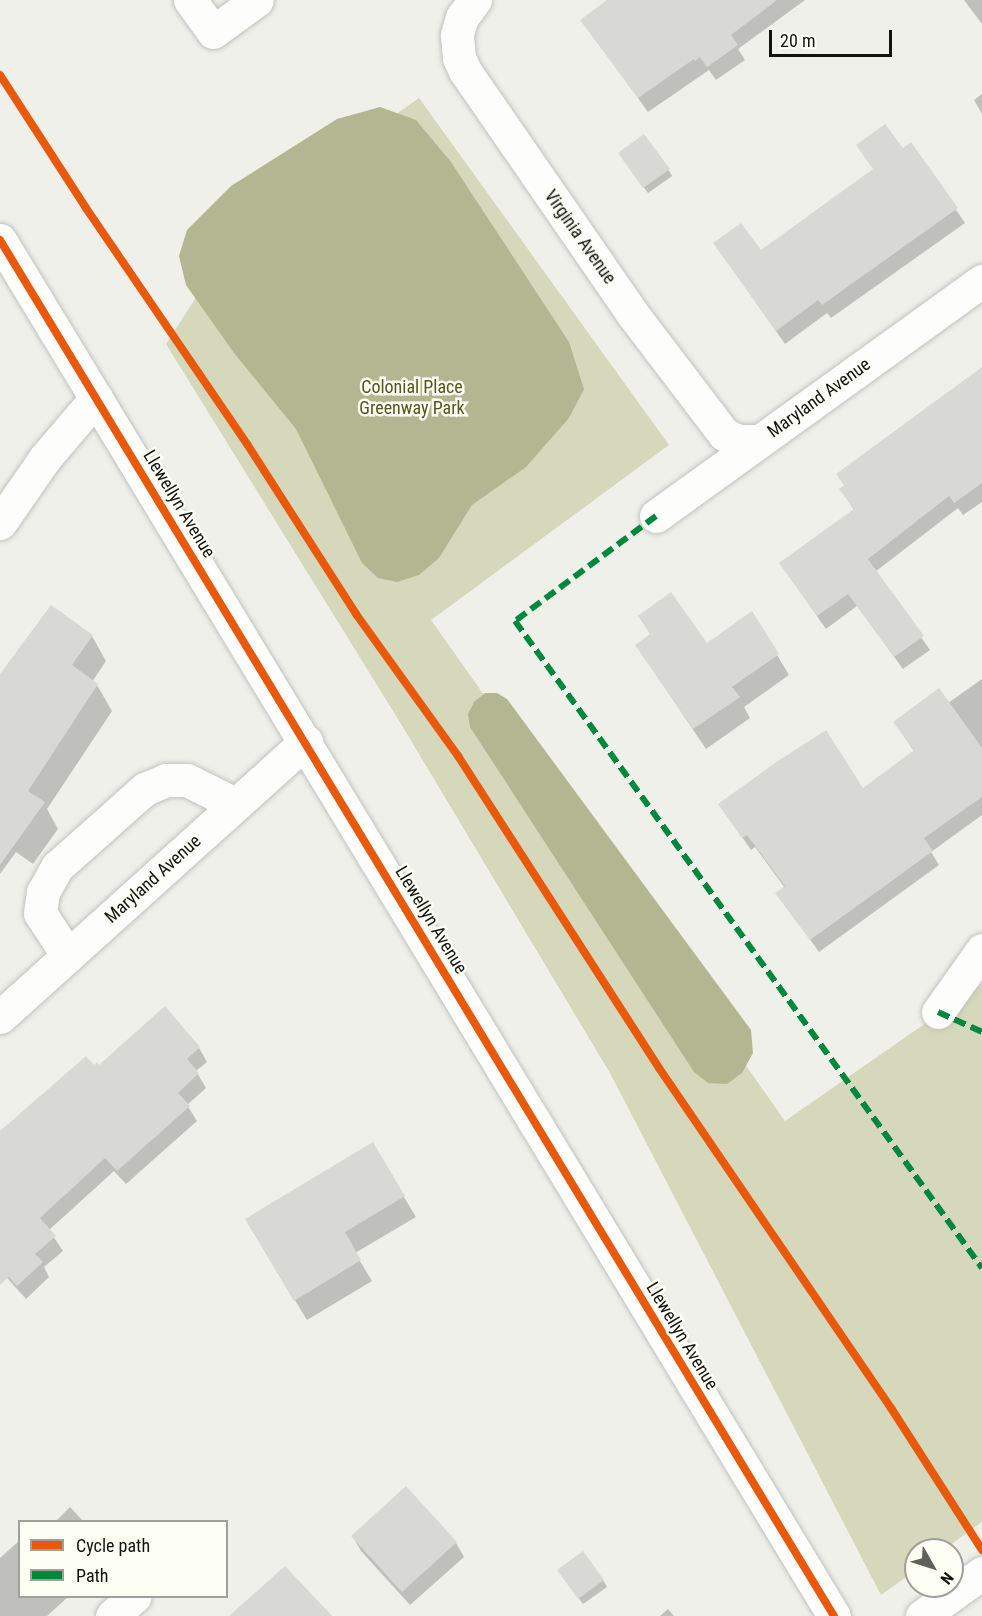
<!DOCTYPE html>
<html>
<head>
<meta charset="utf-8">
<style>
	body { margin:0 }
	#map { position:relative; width:982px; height:1616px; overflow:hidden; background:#eff0ea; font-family:"Roboto Condensed",sans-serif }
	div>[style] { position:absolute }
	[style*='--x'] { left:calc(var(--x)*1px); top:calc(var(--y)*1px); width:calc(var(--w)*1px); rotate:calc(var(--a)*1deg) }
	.green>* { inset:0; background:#d5d8bb }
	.water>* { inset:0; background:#b2b792 }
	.shadow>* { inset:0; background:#0003 }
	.building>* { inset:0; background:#d8d9d4 }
	.roads { filter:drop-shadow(0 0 2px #c1c2bd) drop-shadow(0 0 2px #c1c2bd) }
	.minor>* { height:33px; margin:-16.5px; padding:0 16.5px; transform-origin:16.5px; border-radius:16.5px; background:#fdfdfc }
	.quiet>* { height:6px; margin-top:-3px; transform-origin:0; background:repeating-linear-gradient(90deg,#00873e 0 12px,transparent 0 18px) }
	.cycleway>* { height:8px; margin:-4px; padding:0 4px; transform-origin:4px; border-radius:4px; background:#e8590c }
	span { translate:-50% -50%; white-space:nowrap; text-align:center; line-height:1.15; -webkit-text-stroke:5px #fdfff5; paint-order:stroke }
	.street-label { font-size:18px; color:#12120f }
	.park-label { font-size:18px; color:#51561c }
	.legend { position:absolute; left:18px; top:1520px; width:210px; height:78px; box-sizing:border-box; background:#fdfff5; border:2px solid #9fa099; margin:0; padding:8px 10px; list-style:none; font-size:18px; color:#12120f }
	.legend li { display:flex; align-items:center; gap:12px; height:30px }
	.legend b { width:30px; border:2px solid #9fa099 }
	.north { position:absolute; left:904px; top:1538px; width:60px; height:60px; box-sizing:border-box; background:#fdfff5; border:2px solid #9fa099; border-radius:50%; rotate:129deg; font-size:16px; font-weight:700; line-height:24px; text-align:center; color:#12120f }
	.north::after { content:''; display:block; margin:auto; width:21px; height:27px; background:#5f605c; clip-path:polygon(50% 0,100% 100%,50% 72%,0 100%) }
	.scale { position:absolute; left:769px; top:30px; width:123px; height:27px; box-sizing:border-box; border:3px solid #12120f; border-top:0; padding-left:8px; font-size:18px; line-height:21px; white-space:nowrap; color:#12120f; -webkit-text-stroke:4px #fdfff5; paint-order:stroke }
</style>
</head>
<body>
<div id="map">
	<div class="green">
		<div style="clip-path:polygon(419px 98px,669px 445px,431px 620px,785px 1121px,982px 984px,982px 1522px,943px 1550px,916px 1550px,916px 1570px,881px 1595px,610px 1073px,398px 719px,166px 344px,248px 217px)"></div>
	</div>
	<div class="water">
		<div style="clip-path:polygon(380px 107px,416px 120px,451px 162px,569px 342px,584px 389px,569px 418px,526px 467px,472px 505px,439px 558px,419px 575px,397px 582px,378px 578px,362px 563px,296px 429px,234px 353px,186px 285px,179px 256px,187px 230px,231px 186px,337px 119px)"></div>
		<div style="clip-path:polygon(485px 693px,497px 693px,507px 699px,751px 1030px,753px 1053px,742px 1073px,727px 1084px,708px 1083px,694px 1072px,470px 727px,468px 714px,474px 702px)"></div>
	</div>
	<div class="shadow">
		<div style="clip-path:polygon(611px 0,805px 0,738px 49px,745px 60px,716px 80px,709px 70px,648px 112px,582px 20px)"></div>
		<div style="clip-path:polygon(964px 0,982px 0,982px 24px)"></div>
		<div style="clip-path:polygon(982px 94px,982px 114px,974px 100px)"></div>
		<div style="clip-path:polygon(911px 144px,965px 223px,831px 318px,827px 313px,785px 344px,715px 244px,760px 252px,874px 170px,858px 145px,902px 150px)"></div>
		<div style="clip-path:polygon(624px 160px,668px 169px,672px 176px,648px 193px)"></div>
		<div style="clip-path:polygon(982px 368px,982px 502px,963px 515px,958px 508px,875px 572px,930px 650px,903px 669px,857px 606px,826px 629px,781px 564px,854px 510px,841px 489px,845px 486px,838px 475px)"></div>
		<div style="clip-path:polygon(92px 636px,106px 661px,92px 682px,97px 685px,112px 711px,47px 809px,58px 829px,33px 864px,16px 852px,0 874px,0 677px)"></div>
		<div style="clip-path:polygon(651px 636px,777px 655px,789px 675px,744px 707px,750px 718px,706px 749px,637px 646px)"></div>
		<div style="clip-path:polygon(982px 679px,982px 815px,931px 852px,939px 865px,819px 952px,777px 893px,785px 888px,755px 847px,751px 850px,720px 805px,863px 791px,914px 751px,903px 735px)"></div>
		<div style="clip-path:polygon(199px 1048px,207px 1062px,196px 1071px,206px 1088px,187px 1105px,197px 1121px,126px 1184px,114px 1171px,49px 1230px,63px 1251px,44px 1267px,49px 1277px,26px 1299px,0 1270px,0 1134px,94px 1067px)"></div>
		<div style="clip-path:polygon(372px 1144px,416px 1217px,355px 1253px,372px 1281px,307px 1320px,264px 1249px)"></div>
		<div style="clip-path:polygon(70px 1507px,84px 1522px,55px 1522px)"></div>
		<div style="clip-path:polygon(353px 1537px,456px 1543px,464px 1557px,410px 1605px,361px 1551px)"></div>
		<div style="clip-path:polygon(20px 1540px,20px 1596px,69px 1596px,47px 1616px,0 1616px,0 1558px)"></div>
		<div style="clip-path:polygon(563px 1577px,603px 1580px,607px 1587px,583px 1604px)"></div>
		<div style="clip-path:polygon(668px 1609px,674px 1616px,660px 1616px)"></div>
	</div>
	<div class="building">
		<div style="clip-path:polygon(607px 0,777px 0,731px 35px,738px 45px,707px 67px,700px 57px,695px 61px,694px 59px,638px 98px,580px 20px)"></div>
		<div style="clip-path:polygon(885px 124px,903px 148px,911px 142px,958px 208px,822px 305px,818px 300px,776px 331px,713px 243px,741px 223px,761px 250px,873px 169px,856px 145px)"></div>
		<div style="clip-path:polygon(644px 134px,670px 169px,643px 188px,618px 153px)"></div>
		<div style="clip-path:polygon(982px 367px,982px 483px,954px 503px,949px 496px,868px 559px,924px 636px,894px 657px,848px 594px,817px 616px,779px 563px,854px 509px,839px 489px,844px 485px,836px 474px)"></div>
		<div style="clip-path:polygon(671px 592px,707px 643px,752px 611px,779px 654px,732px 687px,740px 697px,693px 729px,635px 645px,650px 634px,638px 616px)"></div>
		<div style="clip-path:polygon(51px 605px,93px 635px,72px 665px,98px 684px,28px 791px,45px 802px,0 865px,0 674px)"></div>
		<div style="clip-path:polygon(939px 688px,982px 748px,982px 797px,924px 838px,933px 851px,810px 940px,775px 893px,785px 886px,747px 835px,742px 838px,718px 804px,775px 763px,826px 730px,863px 788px,914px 750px,893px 722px)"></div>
		<div style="clip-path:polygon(165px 1006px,200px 1047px,187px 1059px,199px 1073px,178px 1093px,190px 1106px,117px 1171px,105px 1158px,40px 1218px,56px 1236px,35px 1254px,43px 1262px,17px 1286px,9px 1277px,0 1285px,0 1131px,86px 1056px,94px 1065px,97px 1062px,99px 1065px)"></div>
		<div style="clip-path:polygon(373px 1142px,405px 1196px,345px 1232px,361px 1260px,294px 1301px,245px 1219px)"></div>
		<div style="clip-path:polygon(406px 1486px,457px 1542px,402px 1592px,351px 1536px)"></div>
		<div style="clip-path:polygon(583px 1551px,604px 1580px,578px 1599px,557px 1570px)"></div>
		<div style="clip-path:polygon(285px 1566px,332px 1616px,229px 1616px)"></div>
	</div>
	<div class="roads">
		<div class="minor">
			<div style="--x:190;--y:0;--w:39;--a:54"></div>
			<div style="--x:213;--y:32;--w:54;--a:-36"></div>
			<div style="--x:475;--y:0;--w:21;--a:127"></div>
			<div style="--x:462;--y:17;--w:19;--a:106"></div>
			<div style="--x:457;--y:35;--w:23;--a:85"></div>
			<div style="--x:459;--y:58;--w:14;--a:65"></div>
			<div style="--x:465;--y:71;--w:293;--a:55.4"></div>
			<div style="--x:631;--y:312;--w:153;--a:52.7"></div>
			<div style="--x:724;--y:434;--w:16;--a:27"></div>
			<div style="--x:738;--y:441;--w:20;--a:0"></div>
			<div style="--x:0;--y:240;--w:1609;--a:58.78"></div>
			<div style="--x:656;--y:516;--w:402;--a:-35.8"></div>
			<div style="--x:0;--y:523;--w:79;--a:-55.3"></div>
			<div style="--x:45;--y:458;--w:79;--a:-49.6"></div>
			<div style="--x:68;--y:956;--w:51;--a:-123.1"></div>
			<div style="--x:40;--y:913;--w:21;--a:-82"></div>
			<div style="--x:43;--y:892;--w:29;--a:-61"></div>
			<div style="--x:57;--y:867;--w:118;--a:-41.6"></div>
			<div style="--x:145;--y:789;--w:23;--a:-23"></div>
			<div style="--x:166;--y:780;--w:21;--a:0"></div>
			<div style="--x:187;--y:780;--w:54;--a:26.6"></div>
			<div style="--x:938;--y:1012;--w:76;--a:-54.6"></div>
			<div style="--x:0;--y:1017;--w:412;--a:-42"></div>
			<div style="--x:112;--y:1616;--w:30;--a:-41"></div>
			<div style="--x:922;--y:1616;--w:74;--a:-35.6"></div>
		</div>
	</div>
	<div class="quiet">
		<div style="--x:656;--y:516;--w:176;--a:143.3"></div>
		<div style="--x:515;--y:621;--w:798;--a:54.18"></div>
		<div style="--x:938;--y:1012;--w:48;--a:24.4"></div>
	</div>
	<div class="cycleway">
		<div style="--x:0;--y:75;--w:158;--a:57.1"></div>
		<div style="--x:86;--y:208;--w:286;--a:55.7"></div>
		<div style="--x:247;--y:444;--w:202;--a:57.3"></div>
		<div style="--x:356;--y:614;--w:175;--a:54.3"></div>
		<div style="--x:458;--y:756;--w:371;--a:57.2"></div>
		<div style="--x:659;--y:1068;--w:412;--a:55.7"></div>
		<div style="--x:891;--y:1408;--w:169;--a:57.3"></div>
		<div style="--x:0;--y:240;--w:1609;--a:58.78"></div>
	</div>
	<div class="street-label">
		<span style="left:580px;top:237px;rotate:55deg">Virginia Avenue</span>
		<span style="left:819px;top:398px;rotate:-36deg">Maryland Avenue</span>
		<span style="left:179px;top:504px;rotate:59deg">Llewellyn Avenue</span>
		<span style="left:153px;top:879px;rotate:-42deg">Maryland Avenue</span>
		<span style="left:431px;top:920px;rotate:59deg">Llewellyn Avenue</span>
		<span style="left:682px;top:1336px;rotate:59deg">Llewellyn Avenue</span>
	</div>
	<div class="park-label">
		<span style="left:412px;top:398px">Colonial Place<br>Greenway Park</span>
	</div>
	<ul class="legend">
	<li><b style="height:8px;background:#e8590c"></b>Cycle path</li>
	<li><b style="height:8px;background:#00873e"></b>Path</li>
	</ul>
	<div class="north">N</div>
	<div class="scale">20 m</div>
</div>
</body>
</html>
